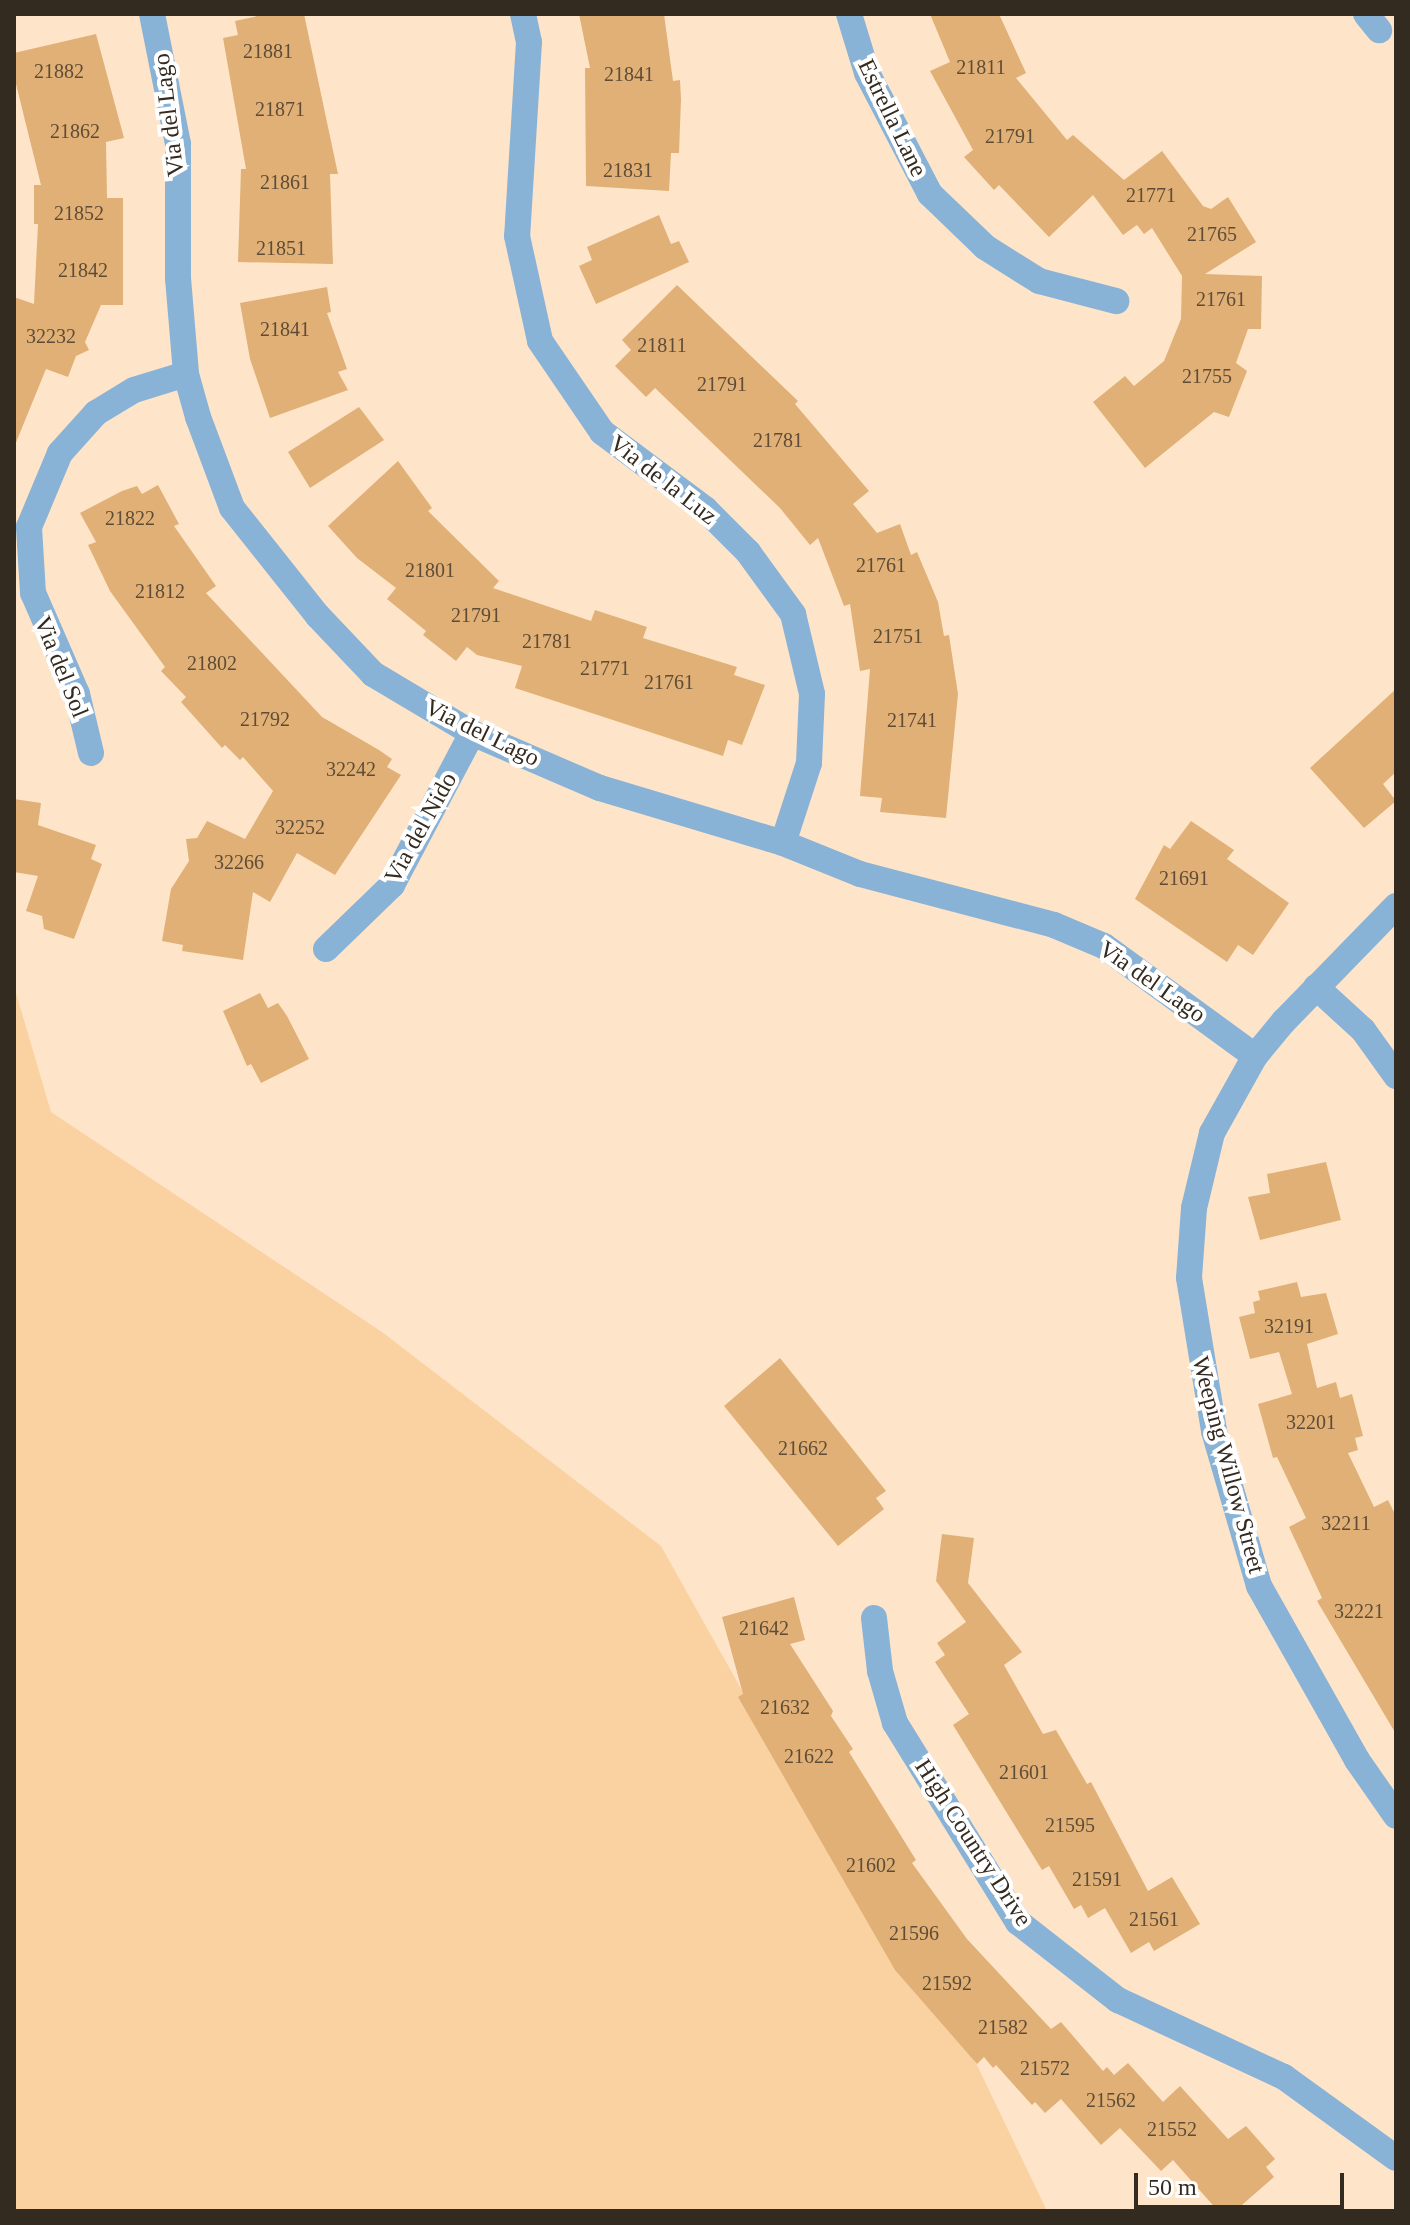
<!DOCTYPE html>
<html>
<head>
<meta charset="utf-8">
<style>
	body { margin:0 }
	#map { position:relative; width:1410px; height:2225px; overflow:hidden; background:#fee5c9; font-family:"Times New Roman",serif }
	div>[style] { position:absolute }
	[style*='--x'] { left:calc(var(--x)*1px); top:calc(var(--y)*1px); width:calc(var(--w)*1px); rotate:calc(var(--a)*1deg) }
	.green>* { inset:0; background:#fad2a2 }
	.building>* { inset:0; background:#e0b076 }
	.street>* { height:26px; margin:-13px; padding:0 13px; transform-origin:13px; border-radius:13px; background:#89b2d7 }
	span { translate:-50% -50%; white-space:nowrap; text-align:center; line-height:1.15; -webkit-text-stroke:8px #fff; paint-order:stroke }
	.number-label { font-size:20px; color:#5f4c36 }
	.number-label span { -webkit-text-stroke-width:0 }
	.street-label { font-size:24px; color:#342b20 }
	.frame { position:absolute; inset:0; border:16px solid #342b20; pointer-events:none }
	.scale { position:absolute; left:1134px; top:2173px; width:210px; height:36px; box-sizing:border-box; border:4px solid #342b20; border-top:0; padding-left:10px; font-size:24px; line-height:28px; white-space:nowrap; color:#342b20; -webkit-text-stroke:6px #fff; paint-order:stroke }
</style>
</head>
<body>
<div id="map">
	<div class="green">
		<div style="clip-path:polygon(14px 986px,51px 1112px,382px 1332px,661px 1546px,753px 1710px,977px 2065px,1047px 2211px,14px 2211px)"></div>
	</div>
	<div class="building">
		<div style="clip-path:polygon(267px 14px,304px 14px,338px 174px,330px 174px,333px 264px,238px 262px,241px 169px,246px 169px,223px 38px,238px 35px,235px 21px)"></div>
		<div style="clip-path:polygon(579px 14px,664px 14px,673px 81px,680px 80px,681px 99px,679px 153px,671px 153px,669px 191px,586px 186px,585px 68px,590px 68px)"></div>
		<div style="clip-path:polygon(930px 14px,999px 14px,1026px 73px,1016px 78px,1067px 140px,1073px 135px,1124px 180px,1162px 151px,1203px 206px,1211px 209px,1228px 197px,1256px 242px,1205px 274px,1262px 276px,1261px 329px,1248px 329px,1236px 363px,1247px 371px,1229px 417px,1214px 412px,1145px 468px,1093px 402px,1125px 376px,1134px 386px,1164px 361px,1181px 319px,1182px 276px,1152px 228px,1144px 234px,1137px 225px,1123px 235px,1093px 195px,1049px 237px,999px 185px,994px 190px,964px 157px,973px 150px,930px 71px,950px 62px)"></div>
		<div style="clip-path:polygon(96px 34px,124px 138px,106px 142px,107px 198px,123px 198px,123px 305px,101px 305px,85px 342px,89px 350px,76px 356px,68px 377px,46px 369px,15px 445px,14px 297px,34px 304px,38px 224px,34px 224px,34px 185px,41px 185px,14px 76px,14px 53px)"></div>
		<div style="clip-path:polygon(659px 215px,671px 244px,679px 241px,689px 262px,596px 304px,579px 266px,592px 260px,587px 247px)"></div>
		<div style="clip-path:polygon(677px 285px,798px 401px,795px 404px,869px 491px,853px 504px,877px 533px,900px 524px,911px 555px,917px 552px,938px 602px,944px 636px,949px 635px,958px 694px,946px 818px,880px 812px,882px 798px,860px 796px,870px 669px,860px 671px,850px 604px,844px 606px,818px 538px,810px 545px,780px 508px,655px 388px,646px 397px,615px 366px,631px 350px,622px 340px)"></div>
		<div style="clip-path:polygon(327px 287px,331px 312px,327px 313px,347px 369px,338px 372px,348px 390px,270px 418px,250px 359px,240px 303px)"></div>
		<div style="clip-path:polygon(359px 407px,384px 440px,310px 488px,288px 452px)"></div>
		<div style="clip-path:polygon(398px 461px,432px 508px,428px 511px,499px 581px,493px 588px,591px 621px,595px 610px,647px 627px,643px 638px,737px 667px,734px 675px,765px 685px,742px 745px,728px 740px,723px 756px,515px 688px,522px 666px,477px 655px,467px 647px,456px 661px,423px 635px,426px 631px,387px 599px,396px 588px,357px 558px,328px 526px)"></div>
		<div style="clip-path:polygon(158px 485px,179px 524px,174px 526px,216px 586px,206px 593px,322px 717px,379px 750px,392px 759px,387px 767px,401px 775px,335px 875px,297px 853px,270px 902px,253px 892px,243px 960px,182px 951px,183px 945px,162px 941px,171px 889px,189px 861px,186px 839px,197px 838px,207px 821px,245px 839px,273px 791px,243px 757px,240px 760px,225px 745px,222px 748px,181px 702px,186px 697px,161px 671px,165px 667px,110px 591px,88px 545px,96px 542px,80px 513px,122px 491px,137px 486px,142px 494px)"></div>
		<div style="clip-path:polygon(1396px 689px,1396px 772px,1383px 784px,1396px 801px,1364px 828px,1310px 768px)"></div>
		<div style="clip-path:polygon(14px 799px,41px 803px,38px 825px,96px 845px,91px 859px,102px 864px,74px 939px,44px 929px,42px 916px,26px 911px,38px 876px,14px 872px)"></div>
		<div style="clip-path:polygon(1191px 821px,1234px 850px,1227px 859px,1289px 903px,1253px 955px,1238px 945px,1227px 962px,1135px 899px,1164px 845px,1170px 849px)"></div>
		<div style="clip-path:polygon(260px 993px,268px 1008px,278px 1003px,287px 1016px,309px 1059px,261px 1083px,251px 1064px,247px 1066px,223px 1011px)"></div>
		<div style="clip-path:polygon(1326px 1162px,1341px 1220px,1260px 1240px,1248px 1197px,1270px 1193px,1267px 1174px)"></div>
		<div style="clip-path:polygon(1297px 1282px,1301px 1297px,1326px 1293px,1338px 1334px,1307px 1344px,1317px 1388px,1336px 1382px,1340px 1398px,1352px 1394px,1363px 1436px,1355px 1438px,1358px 1450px,1348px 1453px,1374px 1507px,1388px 1500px,1396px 1516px,1396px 1734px,1317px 1601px,1322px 1598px,1289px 1527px,1306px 1518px,1277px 1457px,1273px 1458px,1258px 1404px,1292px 1394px,1279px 1352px,1250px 1359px,1239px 1317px,1255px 1313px,1253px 1302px,1260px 1300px,1258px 1291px)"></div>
		<div style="clip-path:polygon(780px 1358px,886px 1491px,876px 1498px,884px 1509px,838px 1546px,724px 1406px)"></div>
		<div style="clip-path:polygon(942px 1534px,974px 1538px,968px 1583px,1022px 1652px,1004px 1665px,1043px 1734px,1056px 1730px,1087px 1784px,1091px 1782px,1148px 1891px,1172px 1877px,1200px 1924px,1154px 1951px,1149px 1942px,1131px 1953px,1105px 1908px,1088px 1918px,1081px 1905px,1074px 1909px,1049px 1866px,1042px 1870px,953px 1725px,969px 1714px,935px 1662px,945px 1655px,937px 1643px,966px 1622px,936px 1581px)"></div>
		<div style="clip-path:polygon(794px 1597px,805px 1640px,790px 1644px,833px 1711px,831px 1716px,853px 1749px,849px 1752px,916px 1860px,912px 1863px,967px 1939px,1051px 2029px,1061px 2022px,1103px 2071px,1107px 2067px,1114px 2075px,1128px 2063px,1163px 2102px,1180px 2086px,1228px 2139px,1246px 2126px,1275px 2159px,1266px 2167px,1274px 2177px,1235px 2211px,1218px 2211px,1173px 2160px,1161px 2171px,1120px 2128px,1101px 2145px,1061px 2099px,1045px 2113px,1035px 2102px,1032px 2105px,996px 2065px,993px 2068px,984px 2057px,977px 2064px,895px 1970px,738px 1697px,743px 1694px,722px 1617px)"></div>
	</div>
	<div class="street">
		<div style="--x:152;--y:14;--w:133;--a:78.7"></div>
		<div style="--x:178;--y:144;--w:134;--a:90"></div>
		<div style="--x:178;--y:278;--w:96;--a:85.2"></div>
		<div style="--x:186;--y:374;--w:45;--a:74.4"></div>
		<div style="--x:198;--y:417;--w:97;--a:69.5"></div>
		<div style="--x:232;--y:508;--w:138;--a:51.5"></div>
		<div style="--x:318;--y:616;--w:80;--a:46.5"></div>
		<div style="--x:373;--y:674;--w:115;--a:30.8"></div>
		<div style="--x:472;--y:733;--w:139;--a:23.3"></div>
		<div style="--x:600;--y:788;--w:191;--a:16.7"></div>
		<div style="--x:783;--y:843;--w:83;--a:21.9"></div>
		<div style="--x:860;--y:874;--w:201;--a:14.7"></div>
		<div style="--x:1054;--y:925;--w:54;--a:22.8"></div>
		<div style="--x:1104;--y:946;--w:187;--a:36.1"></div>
		<div style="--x:523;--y:14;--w:29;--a:78"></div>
		<div style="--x:529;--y:42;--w:194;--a:93.5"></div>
		<div style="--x:517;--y:236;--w:107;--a:77.6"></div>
		<div style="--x:540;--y:341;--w:110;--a:55.7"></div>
		<div style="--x:602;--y:432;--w:129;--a:36.8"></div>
		<div style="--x:705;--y:509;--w:61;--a:45"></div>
		<div style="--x:748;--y:552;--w:77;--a:54"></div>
		<div style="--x:793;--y:614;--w:82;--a:76.6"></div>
		<div style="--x:812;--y:694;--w:69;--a:92.5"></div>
		<div style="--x:809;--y:763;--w:84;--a:108"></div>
		<div style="--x:849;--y:14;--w:62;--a:73"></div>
		<div style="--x:867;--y:73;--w:136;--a:62.5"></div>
		<div style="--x:930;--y:194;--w:76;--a:43.9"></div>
		<div style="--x:985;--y:247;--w:64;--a:32.2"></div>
		<div style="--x:1039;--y:281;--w:80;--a:14.6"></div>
		<div style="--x:1366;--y:14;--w:21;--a:51"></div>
		<div style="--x:91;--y:753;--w:61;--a:-103.3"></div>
		<div style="--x:77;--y:694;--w:110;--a:-113.5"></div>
		<div style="--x:33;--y:593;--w:66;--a:-93.5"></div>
		<div style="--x:29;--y:527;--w:80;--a:-67.3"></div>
		<div style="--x:60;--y:453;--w:54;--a:-48"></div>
		<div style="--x:96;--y:413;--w:44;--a:-31.2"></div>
		<div style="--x:134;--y:390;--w:54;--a:-17.1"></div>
		<div style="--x:1396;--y:906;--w:161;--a:134.2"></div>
		<div style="--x:1284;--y:1021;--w:45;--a:129.6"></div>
		<div style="--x:1255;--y:1056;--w:88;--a:119.2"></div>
		<div style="--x:1212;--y:1133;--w:77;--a:103.5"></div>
		<div style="--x:1194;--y:1208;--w:70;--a:94.1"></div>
		<div style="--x:1189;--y:1278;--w:155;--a:80.7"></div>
		<div style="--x:1214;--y:1431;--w:161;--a:73.8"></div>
		<div style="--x:1259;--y:1586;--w:200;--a:60.6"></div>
		<div style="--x:1357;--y:1760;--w:68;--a:55.1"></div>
		<div style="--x:326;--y:949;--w:92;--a:-44.1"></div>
		<div style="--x:392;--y:885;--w:172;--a:-62.2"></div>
		<div style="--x:1316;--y:987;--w:64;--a:42.5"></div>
		<div style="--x:1363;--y:1030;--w:57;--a:54.3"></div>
		<div style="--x:874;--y:1618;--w:53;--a:83.5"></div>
		<div style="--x:880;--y:1671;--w:54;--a:73.9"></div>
		<div style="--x:895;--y:1723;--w:234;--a:58.3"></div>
		<div style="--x:1018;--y:1922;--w:127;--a:38"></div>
		<div style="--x:1118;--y:2000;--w:183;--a:24.9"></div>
		<div style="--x:1284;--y:2077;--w:138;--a:35.9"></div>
	</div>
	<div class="number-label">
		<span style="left:268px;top:51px">21881</span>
		<span style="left:981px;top:67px">21811</span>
		<span style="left:59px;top:71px">21882</span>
		<span style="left:629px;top:74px">21841</span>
		<span style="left:280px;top:109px">21871</span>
		<span style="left:75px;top:131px">21862</span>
		<span style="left:1010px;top:136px">21791</span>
		<span style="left:628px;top:170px">21831</span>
		<span style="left:285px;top:182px">21861</span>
		<span style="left:1151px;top:195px">21771</span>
		<span style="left:79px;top:213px">21852</span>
		<span style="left:1212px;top:234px">21765</span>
		<span style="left:281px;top:248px">21851</span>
		<span style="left:83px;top:270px">21842</span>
		<span style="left:1221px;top:299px">21761</span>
		<span style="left:285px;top:329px">21841</span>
		<span style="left:51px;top:336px">32232</span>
		<span style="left:662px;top:345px">21811</span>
		<span style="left:1207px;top:376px">21755</span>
		<span style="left:722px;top:384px">21791</span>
		<span style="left:778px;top:440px">21781</span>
		<span style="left:130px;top:518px">21822</span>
		<span style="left:881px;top:565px">21761</span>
		<span style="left:430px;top:570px">21801</span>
		<span style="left:160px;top:591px">21812</span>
		<span style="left:476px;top:615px">21791</span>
		<span style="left:898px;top:636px">21751</span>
		<span style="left:547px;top:641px">21781</span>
		<span style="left:212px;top:663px">21802</span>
		<span style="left:605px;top:668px">21771</span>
		<span style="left:669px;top:682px">21761</span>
		<span style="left:265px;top:719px">21792</span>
		<span style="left:912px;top:720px">21741</span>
		<span style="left:351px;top:769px">32242</span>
		<span style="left:300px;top:827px">32252</span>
		<span style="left:239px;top:862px">32266</span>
		<span style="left:1184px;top:878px">21691</span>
		<span style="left:1289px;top:1326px">32191</span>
		<span style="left:1311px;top:1422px">32201</span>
		<span style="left:803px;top:1448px">21662</span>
		<span style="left:1346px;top:1523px">32211</span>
		<span style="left:1359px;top:1611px">32221</span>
		<span style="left:764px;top:1628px">21642</span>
		<span style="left:785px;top:1707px">21632</span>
		<span style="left:809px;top:1756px">21622</span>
		<span style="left:1024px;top:1772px">21601</span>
		<span style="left:1070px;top:1825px">21595</span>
		<span style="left:871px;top:1865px">21602</span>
		<span style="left:1097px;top:1879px">21591</span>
		<span style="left:1154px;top:1919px">21561</span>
		<span style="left:914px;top:1933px">21596</span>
		<span style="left:947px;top:1983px">21592</span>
		<span style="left:1003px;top:2027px">21582</span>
		<span style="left:1045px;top:2068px">21572</span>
		<span style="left:1111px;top:2100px">21562</span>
		<span style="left:1172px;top:2129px">21552</span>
	</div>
	<div class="street-label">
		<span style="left:169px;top:115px;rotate:-97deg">Via del Lago</span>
		<span style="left:892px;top:118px;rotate:64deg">Estrella Lane</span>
		<span style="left:663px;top:480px;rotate:38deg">Via de la Luz</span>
		<span style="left:61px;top:667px;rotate:68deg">Via del Sol</span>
		<span style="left:482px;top:733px;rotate:26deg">Via del Lago</span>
		<span style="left:421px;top:828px;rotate:-61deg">Via del Nido</span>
		<span style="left:1152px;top:982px;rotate:35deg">Via del Lago</span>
		<span style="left:1228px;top:1465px;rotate:75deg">Weeping Willow Street</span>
		<span style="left:973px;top:1843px;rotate:57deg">High Country Drive</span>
	</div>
	<div class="frame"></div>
	<div class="scale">50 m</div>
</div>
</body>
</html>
